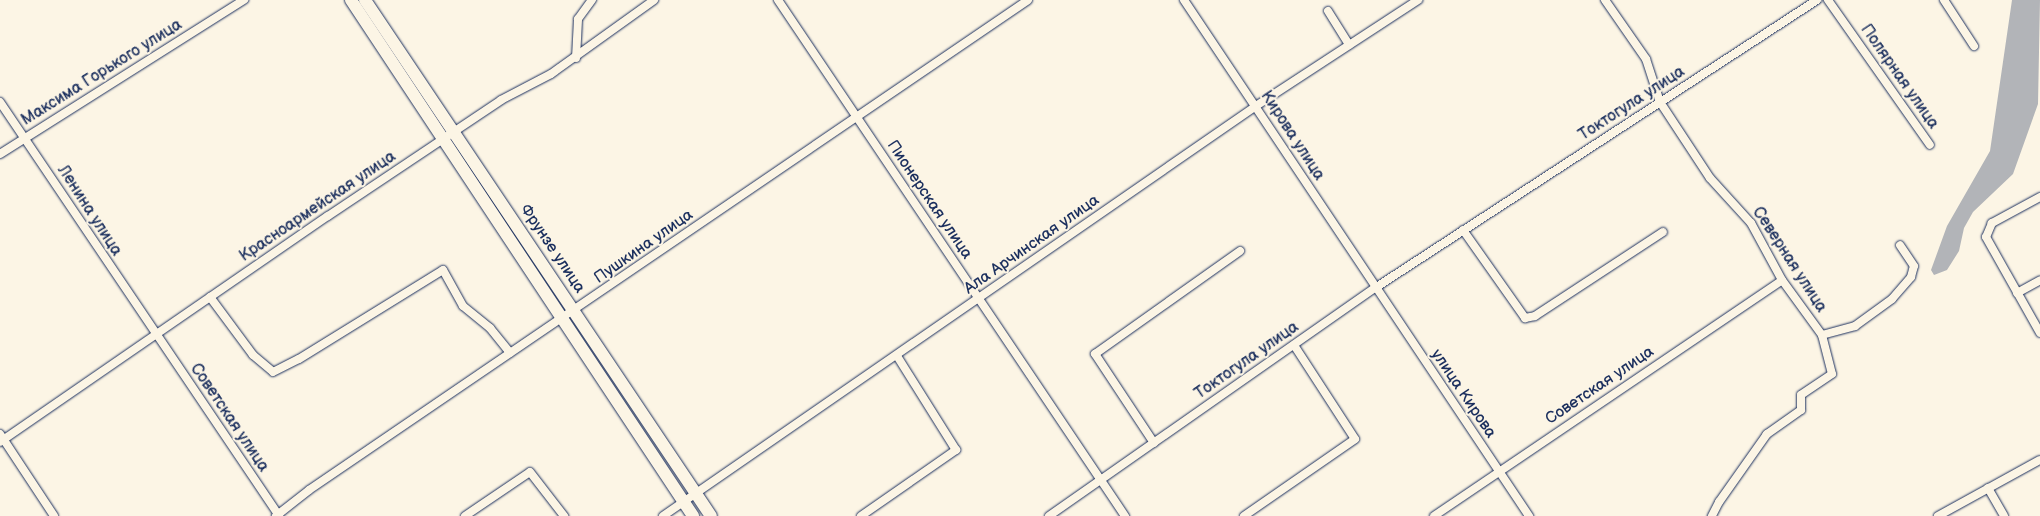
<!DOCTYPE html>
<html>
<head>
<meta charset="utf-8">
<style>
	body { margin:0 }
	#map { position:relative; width:2040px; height:516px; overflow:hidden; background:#fcf5e5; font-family:"Balsamiq Sans",sans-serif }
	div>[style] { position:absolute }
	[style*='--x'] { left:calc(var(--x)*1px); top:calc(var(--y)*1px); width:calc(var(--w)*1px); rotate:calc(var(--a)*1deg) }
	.water>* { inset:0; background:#b2b4b8 }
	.roads { filter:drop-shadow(0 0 1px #1b2f5e) drop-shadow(0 0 1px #1b2f5e) }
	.street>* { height:8px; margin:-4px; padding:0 4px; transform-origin:4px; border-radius:4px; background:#fcf5e5 }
	.primary>* { height:12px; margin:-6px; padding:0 6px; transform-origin:6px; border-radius:6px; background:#fcf5e5 }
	span { translate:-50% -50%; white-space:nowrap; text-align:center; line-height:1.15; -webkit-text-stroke:4px #fcf5e5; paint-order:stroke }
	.street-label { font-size:16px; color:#1b2f5e }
</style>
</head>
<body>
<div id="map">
	<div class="water">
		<div style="clip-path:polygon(2012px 0,2040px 0,2038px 104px,2013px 174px,1973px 212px,1964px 228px,1959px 251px,1947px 270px,1934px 275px,1931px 270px,1947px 226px,1990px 151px)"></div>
	</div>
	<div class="roads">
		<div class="street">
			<div style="--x:778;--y:0;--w:622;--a:56.08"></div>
			<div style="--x:1184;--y:0;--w:621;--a:56.23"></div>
			<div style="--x:1605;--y:0;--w:72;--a:55.2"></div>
			<div style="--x:1646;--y:59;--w:45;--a:72"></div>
			<div style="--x:1660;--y:102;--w:91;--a:56.7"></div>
			<div style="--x:1710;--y:178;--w:61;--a:47.7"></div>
			<div style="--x:1751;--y:223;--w:65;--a:61.5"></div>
			<div style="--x:1782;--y:280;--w:68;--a:54"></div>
			<div style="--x:1822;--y:335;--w:40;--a:75.6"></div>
			<div style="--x:1832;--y:374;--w:37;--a:146"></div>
			<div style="--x:1801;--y:395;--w:15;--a:90"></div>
			<div style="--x:1801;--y:410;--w:42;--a:144.8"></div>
			<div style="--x:1767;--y:434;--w:83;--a:125.2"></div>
			<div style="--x:1719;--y:502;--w:16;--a:117"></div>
			<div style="--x:1828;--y:0;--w:177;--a:54.9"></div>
			<div style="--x:1944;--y:0;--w:55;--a:56.9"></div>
			<div style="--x:1328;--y:11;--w:40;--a:58"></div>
			<div style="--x:576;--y:58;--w:39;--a:-87"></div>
			<div style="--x:578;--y:19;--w:24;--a:-54"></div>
			<div style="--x:0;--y:102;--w:499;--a:56"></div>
			<div style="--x:0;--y:154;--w:289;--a:-32.3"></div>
			<div style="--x:2040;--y:197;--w:55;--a:151.6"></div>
			<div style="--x:1992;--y:223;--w:15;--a:113"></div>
			<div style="--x:1986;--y:237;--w:110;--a:60.6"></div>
			<div style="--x:1463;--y:230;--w:108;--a:54.8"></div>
			<div style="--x:1525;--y:318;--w:10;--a:-11"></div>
			<div style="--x:1535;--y:316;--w:153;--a:-33.3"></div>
			<div style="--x:2017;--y:293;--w:26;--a:-29"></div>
			<div style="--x:210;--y:297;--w:72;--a:53.4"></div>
			<div style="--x:253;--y:355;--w:26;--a:40"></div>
			<div style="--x:273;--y:372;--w:29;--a:-27"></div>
			<div style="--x:299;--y:359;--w:169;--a:-31.7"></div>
			<div style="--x:443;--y:270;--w:41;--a:60.9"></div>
			<div style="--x:463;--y:306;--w:35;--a:39"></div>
			<div style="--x:490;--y:328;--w:32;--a:51"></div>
			<div style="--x:1822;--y:335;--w:34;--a:-15"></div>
			<div style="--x:1855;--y:326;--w:46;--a:-36.1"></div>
			<div style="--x:1892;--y:299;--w:29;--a:-49"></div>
			<div style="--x:1911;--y:277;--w:11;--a:-75"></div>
			<div style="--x:1914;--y:266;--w:25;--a:-124"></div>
			<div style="--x:0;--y:434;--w:98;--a:56.6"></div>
			<div style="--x:0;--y:442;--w:398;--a:-34.6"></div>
			<div style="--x:328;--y:216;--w:208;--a:-33.8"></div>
			<div style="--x:501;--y:100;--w:56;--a:-27.5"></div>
			<div style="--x:551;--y:74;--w:127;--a:-35.7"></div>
			<div style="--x:1154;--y:443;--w:107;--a:-123.5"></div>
			<div style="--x:1095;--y:354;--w:178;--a:-35.4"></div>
			<div style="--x:1988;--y:488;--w:32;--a:60"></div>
			<div style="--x:276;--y:516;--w:42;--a:-38.2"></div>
			<div style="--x:309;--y:490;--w:870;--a:-34.27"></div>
			<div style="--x:465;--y:516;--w:78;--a:-34.1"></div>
			<div style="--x:530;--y:472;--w:56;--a:52.3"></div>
			<div style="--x:663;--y:516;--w:721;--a:-34.66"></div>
			<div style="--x:1256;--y:106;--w:194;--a:-33.2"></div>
			<div style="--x:861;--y:516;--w:116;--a:-34.8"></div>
			<div style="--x:956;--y:450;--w:111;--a:-122.1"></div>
			<div style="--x:1049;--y:516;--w:398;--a:-35"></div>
			<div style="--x:1375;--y:288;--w:528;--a:-33.09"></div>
			<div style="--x:1244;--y:516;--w:135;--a:-34.7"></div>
			<div style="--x:1355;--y:439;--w:112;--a:-123"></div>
			<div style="--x:1434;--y:516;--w:420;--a:-34.1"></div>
			<div style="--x:1938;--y:516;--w:116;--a:-28.8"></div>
		</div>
		<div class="primary">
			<div style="--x:351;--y:0;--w:619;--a:56.46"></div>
			<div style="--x:365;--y:0;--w:621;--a:56.16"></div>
		</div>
	</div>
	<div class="street-label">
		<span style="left:102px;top:73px;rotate:-32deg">Максима Горького улица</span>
		<span style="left:1899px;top:77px;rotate:55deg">Полярная улица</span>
		<span style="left:1632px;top:104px;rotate:-33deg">Токтогула улица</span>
		<span style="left:1292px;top:136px;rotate:57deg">Кирова улица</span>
		<span style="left:929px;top:200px;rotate:56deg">Пионерская улица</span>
		<span style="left:318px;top:207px;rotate:-34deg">Красноармейская улица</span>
		<span style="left:89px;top:211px;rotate:57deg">Ленина улица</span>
		<span style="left:1032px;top:245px;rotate:-35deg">Ала Арчинская улица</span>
		<span style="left:644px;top:247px;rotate:-35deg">Пушкина улица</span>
		<span style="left:552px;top:249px;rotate:56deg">Фрунзе улица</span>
		<span style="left:1789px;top:260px;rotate:57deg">Северная улица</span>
		<span style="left:1247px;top:361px;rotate:-35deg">Токтогула улица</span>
		<span style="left:1600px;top:386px;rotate:-34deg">Советская улица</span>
		<span style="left:1463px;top:394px;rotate:56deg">улица Кирова</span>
		<span style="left:229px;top:418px;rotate:56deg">Советская улица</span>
	</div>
</div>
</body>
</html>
